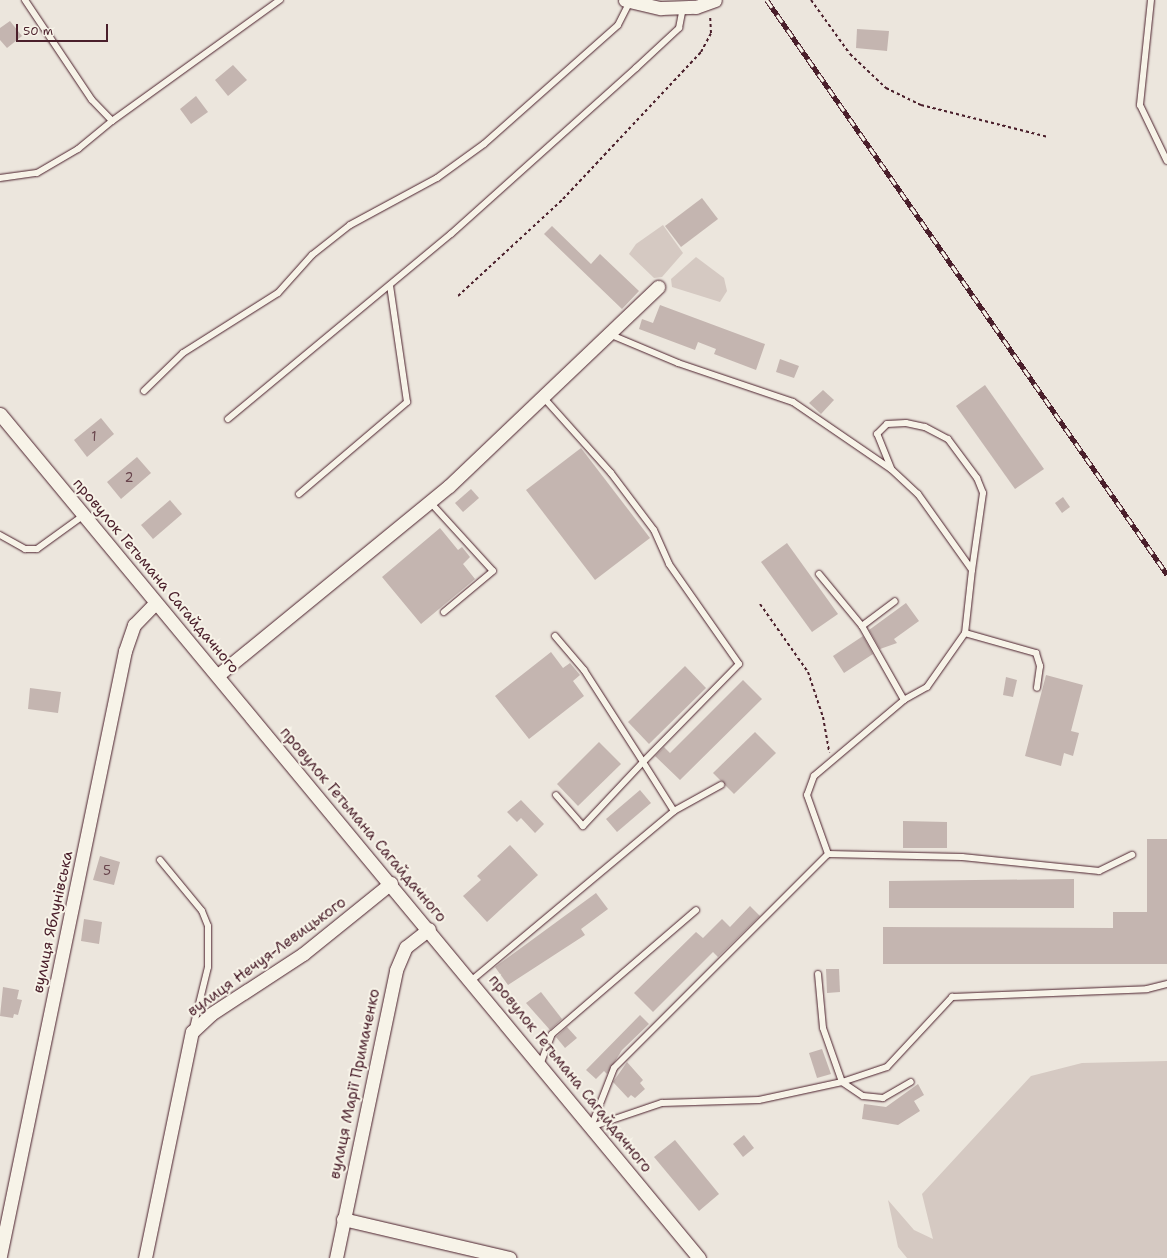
<!DOCTYPE html>
<html>
<head>
<meta charset="utf-8">
<style>
	body { margin:0 }
	#map { position:relative; width:1167px; height:1258px; overflow:hidden; background:#ece6dd; font-family:"Shantell Sans",sans-serif }
	div>[style] { position:absolute }
	[style*='--x'] { left:calc(var(--x)*1px); top:calc(var(--y)*1px); width:calc(var(--w)*1px); rotate:calc(var(--a)*1deg) }
	.green>* { inset:0; background:#d5c9c2 }
	.building>* { inset:0; background:#c4b5b0 }
	.path>* { height:2px; margin-top:-1px; transform-origin:0; background:repeating-linear-gradient(90deg,#4a1f2b 0 3px,transparent 0 6px) }
	.roads { filter:drop-shadow(0 0 1px #4a1f2b) drop-shadow(0 0 1px #4a1f2b) }
	.service>* { height:6px; margin:-3px; padding:0 3px; transform-origin:3px; border-radius:3px; background:#f7f3e8 }
	.minor>* { height:13px; margin:-6.5px; padding:0 6.5px; transform-origin:6.5px; border-radius:6.5px; background:#f7f3e8 }
	.rail>* { height:4.5px; margin-top:-2.25px; transform-origin:0; background:repeating-linear-gradient(90deg,#f7f3e8 0 9px,#4a1f2b 0 18px); box-sizing:border-box; border-block:1px solid #4a1f2b }
	span { translate:-50% -50%; white-space:nowrap; text-align:center; line-height:1.15; -webkit-text-stroke:4px #f7f3e8; paint-order:stroke }
	.number-label { font-size:13px; color:#68444c }
	.number-label span { -webkit-text-stroke-width:0 }
	.street-label { font-size:15px; color:#4a1f2b }
	.scale { position:absolute; left:16px; top:24px; width:92px; height:18px; box-sizing:border-box; border:2px solid #4a1f2b; border-top:0; padding-left:5px; font-size:12px; line-height:14px; white-space:nowrap; color:#4a1f2b; -webkit-text-stroke:3px #f7f3e8; paint-order:stroke }
</style>
</head>
<body>
<div id="map">
	<div class="green">
		<div style="clip-path:polygon(663px 225px,683px 253px,662px 277px,654px 278px,629px 254px,636px 244px)"></div>
		<div style="clip-path:polygon(696px 257px,724px 278px,727px 291px,720px 302px,672px 287px,671px 279px)"></div>
		<div style="clip-path:polygon(1167px 1061px,1167px 1258px,907px 1258px,898px 1247px,888px 1200px,914px 1230px,933px 1239px,922px 1194px,1031px 1076px,1082px 1063px)"></div>
	</div>
	<div class="building">
		<div style="clip-path:polygon(10px 21px,22px 36px,7px 48px,0 40px,0 28px)"></div>
		<div style="clip-path:polygon(857px 29px,889px 31px,887px 51px,856px 48px)"></div>
		<div style="clip-path:polygon(233px 65px,247px 80px,228px 96px,215px 80px)"></div>
		<div style="clip-path:polygon(196px 96px,208px 112px,191px 124px,180px 109px)"></div>
		<div style="clip-path:polygon(702px 198px,718px 219px,681px 247px,665px 226px)"></div>
		<div style="clip-path:polygon(552px 226px,591px 264px,600px 254px,639px 291px,622px 309px,544px 234px)"></div>
		<div style="clip-path:polygon(660px 305px,765px 344px,756px 370px,714px 354px,716px 349px,698px 342px,695px 350px,639px 329px,642px 319px,653px 323px)"></div>
		<div style="clip-path:polygon(780px 359px,799px 366px,794px 378px,776px 372px)"></div>
		<div style="clip-path:polygon(985px 385px,1044px 469px,1015px 489px,956px 406px)"></div>
		<div style="clip-path:polygon(823px 390px,834px 400px,821px 414px,809px 403px)"></div>
		<div style="clip-path:polygon(101px 418px,114px 434px,87px 457px,74px 440px)"></div>
		<div style="clip-path:polygon(581px 448px,650px 538px,595px 580px,526px 490px)"></div>
		<div style="clip-path:polygon(137px 457px,151px 473px,121px 499px,107px 482px)"></div>
		<div style="clip-path:polygon(471px 489px,479px 498px,463px 512px,455px 503px)"></div>
		<div style="clip-path:polygon(1063px 497px,1070px 507px,1062px 513px,1055px 503px)"></div>
		<div style="clip-path:polygon(170px 500px,182px 514px,153px 539px,141px 525px)"></div>
		<div style="clip-path:polygon(440px 528px,458px 550px,462px 547px,470px 557px,463px 564px,475px 579px,421px 624px,382px 577px)"></div>
		<div style="clip-path:polygon(787px 543px,838px 614px,812px 632px,761px 562px)"></div>
		<div style="clip-path:polygon(906px 603px,919px 621px,894px 639px,897px 643px,880px 649px,869px 630px)"></div>
		<div style="clip-path:polygon(863px 636px,873px 654px,844px 673px,833px 656px)"></div>
		<div style="clip-path:polygon(551px 652px,563px 668px,570px 663px,580px 675px,573px 681px,584px 696px,529px 739px,495px 696px)"></div>
		<div style="clip-path:polygon(685px 666px,706px 688px,649px 744px,628px 722px)"></div>
		<div style="clip-path:polygon(1046px 675px,1083px 685px,1071px 731px,1079px 733px,1073px 756px,1064px 753px,1061px 766px,1025px 756px)"></div>
		<div style="clip-path:polygon(1006px 677px,1017px 680px,1013px 697px,1003px 695px)"></div>
		<div style="clip-path:polygon(743px 680px,762px 699px,680px 780px,655px 756px,664px 747px,670px 753px)"></div>
		<div style="clip-path:polygon(30px 688px,61px 692px,58px 713px,28px 709px)"></div>
		<div style="clip-path:polygon(755px 732px,776px 753px,734px 794px,713px 773px)"></div>
		<div style="clip-path:polygon(599px 742px,621px 764px,578px 806px,557px 784px)"></div>
		<div style="clip-path:polygon(640px 790px,651px 803px,617px 832px,606px 819px)"></div>
		<div style="clip-path:polygon(521px 800px,544px 824px,535px 833px,521px 818px,517px 822px,507px 812px)"></div>
		<div style="clip-path:polygon(903px 821px,947px 822px,947px 848px,903px 848px)"></div>
		<div style="clip-path:polygon(1147px 839px,1167px 839px,1167px 964px,883px 964px,883px 927px,1113px 928px,1113px 912px,1147px 912px)"></div>
		<div style="clip-path:polygon(510px 845px,538px 875px,487px 922px,463px 896px,481px 880px,477px 876px)"></div>
		<div style="clip-path:polygon(100px 856px,120px 862px,114px 885px,93px 880px)"></div>
		<div style="clip-path:polygon(1074px 879px,1074px 908px,889px 908px,889px 881px)"></div>
		<div style="clip-path:polygon(596px 893px,608px 909px,581px 929px,585px 935px,508px 985px,495px 967px)"></div>
		<div style="clip-path:polygon(750px 906px,760px 916px,718px 957px,713px 952px,653px 1012px,634px 993px,696px 932px,703px 938px,722px 919px,730px 927px)"></div>
		<div style="clip-path:polygon(84px 919px,102px 922px,99px 944px,81px 941px)"></div>
		<div style="clip-path:polygon(826px 969px,839px 969px,840px 992px,827px 993px)"></div>
		<div style="clip-path:polygon(3px 987px,19px 990px,17px 999px,22px 1000px,18px 1015px,14px 1014px,13px 1018px,0 1016px)"></div>
		<div style="clip-path:polygon(541px 992px,562px 1019px,550px 1030px,526px 1003px)"></div>
		<div style="clip-path:polygon(640px 1015px,649px 1024px,622px 1050px,607px 1074px,604px 1071px,596px 1079px,586px 1070px)"></div>
		<div style="clip-path:polygon(567px 1027px,577px 1038px,565px 1048px,556px 1037px)"></div>
		<div style="clip-path:polygon(822px 1049px,831px 1074px,817px 1078px,809px 1053px)"></div>
		<div style="clip-path:polygon(627px 1062px,643px 1080px,640px 1083px,645px 1089px,635px 1098px,631px 1095px,628px 1098px,613px 1082px)"></div>
		<div style="clip-path:polygon(918px 1084px,924px 1095px,914px 1101px,920px 1111px,898px 1125px,862px 1119px,864px 1104px,886px 1107px)"></div>
		<div style="clip-path:polygon(744px 1135px,754px 1148px,743px 1157px,733px 1144px)"></div>
		<div style="clip-path:polygon(675px 1140px,719px 1194px,699px 1211px,654px 1157px)"></div>
	</div>
	<div class="path">
		<div style="--x:811;--y:0;--w:67;--a:54.2"></div>
		<div style="--x:850;--y:54;--w:50;--a:43.4"></div>
		<div style="--x:886;--y:88;--w:39;--a:26"></div>
		<div style="--x:921;--y:105;--w:131;--a:14.1"></div>
		<div style="--x:458;--y:296;--w:143;--a:-42.7"></div>
		<div style="--x:563;--y:199;--w:202;--a:-46.8"></div>
		<div style="--x:701;--y:52;--w:21;--a:-62"></div>
		<div style="--x:711;--y:33;--w:18;--a:-93"></div>
		<div style="--x:760;--y:604;--w:83;--a:54.8"></div>
		<div style="--x:808;--y:672;--w:47;--a:71.6"></div>
		<div style="--x:823;--y:717;--w:36;--a:80"></div>
	</div>
	<div class="roads">
		<div class="service">
			<div style="--x:25;--y:0;--w:120;--a:56.2"></div>
			<div style="--x:92;--y:100;--w:29;--a:46"></div>
			<div style="--x:112;--y:121;--w:207;--a:-35.8"></div>
			<div style="--x:1151;--y:0;--w:106;--a:96"></div>
			<div style="--x:1140;--y:105;--w:62;--a:64.3"></div>
			<div style="--x:0;--y:178;--w:37;--a:-8"></div>
			<div style="--x:37;--y:173;--w:48;--a:-30.3"></div>
			<div style="--x:78;--y:149;--w:44;--a:-39.5"></div>
			<div style="--x:609;--y:334;--w:75;--a:22.8"></div>
			<div style="--x:678;--y:363;--w:121;--a:18.7"></div>
			<div style="--x:793;--y:402;--w:119;--a:34.4"></div>
			<div style="--x:891;--y:469;--w:37;--a:43"></div>
			<div style="--x:918;--y:494;--w:93;--a:54.6"></div>
			<div style="--x:972;--y:570;--w:63;--a:96.3"></div>
			<div style="--x:965;--y:633;--w:66;--a:125.1"></div>
			<div style="--x:927;--y:687;--w:26;--a:151"></div>
			<div style="--x:904;--y:700;--w:118;--a:139.8"></div>
			<div style="--x:814;--y:776;--w:20;--a:110"></div>
			<div style="--x:807;--y:795;--w:63;--a:70.4"></div>
			<div style="--x:144;--y:391;--w:54;--a:-44.3"></div>
			<div style="--x:183;--y:353;--w:112;--a:-32.3"></div>
			<div style="--x:278;--y:293;--w:51;--a:-48.2"></div>
			<div style="--x:312;--y:255;--w:48;--a:-38.3"></div>
			<div style="--x:350;--y:225;--w:99;--a:-28.4"></div>
			<div style="--x:437;--y:178;--w:58;--a:-35.9"></div>
			<div style="--x:484;--y:144;--w:179;--a:-41.6"></div>
			<div style="--x:618;--y:25;--w:27;--a:-63"></div>
			<div style="--x:543;--y:397;--w:102;--a:48.2"></div>
			<div style="--x:611;--y:473;--w:71;--a:53"></div>
			<div style="--x:654;--y:530;--w:37;--a:66"></div>
			<div style="--x:669;--y:564;--w:122;--a:55"></div>
			<div style="--x:739;--y:664;--w:137;--a:134.4"></div>
			<div style="--x:643;--y:762;--w:58;--a:57.7"></div>
			<div style="--x:228;--y:419;--w:290;--a:-39.7"></div>
			<div style="--x:451;--y:234;--w:249;--a:-41.9"></div>
			<div style="--x:636;--y:68;--w:59;--a:-42.9"></div>
			<div style="--x:679;--y:28;--w:21;--a:-79"></div>
			<div style="--x:891;--y:468;--w:37;--a:-112"></div>
			<div style="--x:877;--y:434;--w:14;--a:-45"></div>
			<div style="--x:887;--y:424;--w:19;--a:-3"></div>
			<div style="--x:906;--y:423;--w:19;--a:12"></div>
			<div style="--x:925;--y:427;--w:26;--a:28"></div>
			<div style="--x:948;--y:439;--w:49;--a:53.4"></div>
			<div style="--x:977;--y:478;--w:16;--a:68"></div>
			<div style="--x:983;--y:493;--w:78;--a:98.1"></div>
			<div style="--x:299;--y:494;--w:142;--a:-40.4"></div>
			<div style="--x:407;--y:402;--w:118;--a:-98.3"></div>
			<div style="--x:430;--y:502;--w:93;--a:47.6"></div>
			<div style="--x:493;--y:571;--w:64;--a:140.1"></div>
			<div style="--x:0;--y:535;--w:29;--a:29"></div>
			<div style="--x:25;--y:549;--w:12;--a:0"></div>
			<div style="--x:37;--y:549;--w:58;--a:-35.9"></div>
			<div style="--x:819;--y:574;--w:67;--a:50.4"></div>
			<div style="--x:862;--y:626;--w:85;--a:60.4"></div>
			<div style="--x:862;--y:626;--w:41;--a:-37.1"></div>
			<div style="--x:965;--y:633;--w:74;--a:15.7"></div>
			<div style="--x:1036;--y:653;--w:14;--a:73"></div>
			<div style="--x:1040;--y:666;--w:22;--a:98"></div>
			<div style="--x:555;--y:636;--w:45;--a:49.5"></div>
			<div style="--x:584;--y:670;--w:109;--a:57.3"></div>
			<div style="--x:643;--y:762;--w:88;--a:133.2"></div>
			<div style="--x:583;--y:826;--w:41;--a:-131.1"></div>
			<div style="--x:160;--y:860;--w:66;--a:50.5"></div>
			<div style="--x:202;--y:911;--w:16;--a:68"></div>
			<div style="--x:208;--y:926;--w:41;--a:90"></div>
			<div style="--x:208;--y:967;--w:63;--a:103.8"></div>
			<div style="--x:818;--y:974;--w:54;--a:84.7"></div>
			<div style="--x:823;--y:1028;--w:57;--a:70.6"></div>
			<div style="--x:842;--y:1082;--w:25;--a:34"></div>
			<div style="--x:863;--y:1096;--w:20;--a:6"></div>
			<div style="--x:883;--y:1098;--w:32;--a:-30"></div>
			<div style="--x:472;--y:980;--w:263;--a:-39.9"></div>
			<div style="--x:674;--y:811;--w:54;--a:-29"></div>
			<div style="--x:540;--y:1065;--w:33;--a:-69"></div>
			<div style="--x:552;--y:1034;--w:190;--a:-40.7"></div>
			<div style="--x:591;--y:1127;--w:63;--a:-68.7"></div>
			<div style="--x:614;--y:1068;--w:303;--a:-45"></div>
			<div style="--x:828;--y:854;--w:134;--a:1.3"></div>
			<div style="--x:962;--y:857;--w:138;--a:5.8"></div>
			<div style="--x:1099;--y:871;--w:37;--a:-26"></div>
			<div style="--x:591;--y:1127;--w:75;--a:-18.7"></div>
			<div style="--x:662;--y:1103;--w:97;--a:-1.8"></div>
			<div style="--x:759;--y:1100;--w:85;--a:-12.2"></div>
			<div style="--x:842;--y:1082;--w:47;--a:-18.4"></div>
			<div style="--x:887;--y:1067;--w:96;--a:-47.1"></div>
			<div style="--x:952;--y:997;--w:195;--a:-2.3"></div>
			<div style="--x:1147;--y:989;--w:21;--a:-14"></div>
		</div>
		<div class="minor">
			<div style="--x:625;--y:0;--w:37;--a:13"></div>
			<div style="--x:661;--y:8;--w:35;--a:-2"></div>
			<div style="--x:696;--y:7;--w:20;--a:-20"></div>
			<div style="--x:0;--y:414;--w:1096;--a:50.37"></div>
			<div style="--x:218;--y:675;--w:298;--a:-39.3"></div>
			<div style="--x:449;--y:486;--w:289;--a:-43.6"></div>
			<div style="--x:343;--y:1219;--w:171;--a:13.2"></div>
			<div style="--x:0;--y:1256;--w:618;--a:-78.33"></div>
			<div style="--x:125;--y:651;--w:28;--a:-71"></div>
			<div style="--x:134;--y:625;--w:30;--a:-46"></div>
			<div style="--x:145;--y:1258;--w:231;--a:-78.3"></div>
			<div style="--x:192;--y:1032;--w:26;--a:-43"></div>
			<div style="--x:211;--y:1014;--w:110;--a:-33.1"></div>
			<div style="--x:303;--y:954;--w:113;--a:-38.9"></div>
			<div style="--x:336;--y:1258;--w:294;--a:-78.2"></div>
			<div style="--x:396;--y:970;--w:25;--a:-67"></div>
			<div style="--x:406;--y:947;--w:29;--a:-38"></div>
		</div>
	</div>
	<div class="rail">
		<div style="--x:767;--y:0;--w:700;--a:55.13"></div>
	</div>
	<div class="number-label">
		<span style="left:94px;top:437px">1</span>
		<span style="left:129px;top:478px">2</span>
		<span style="left:107px;top:871px">5</span>
	</div>
	<div class="street-label">
		<span style="left:156px;top:576px;rotate:50deg">провулок Гетьмана Сагайдачного</span>
		<span style="left:363px;top:825px;rotate:50deg">провулок Гетьмана Сагайдачного</span>
		<span style="left:53px;top:922px;rotate:-78deg">вулиця Яблунівська</span>
		<span style="left:267px;top:957px;rotate:-36deg">вулиця Нечуя-Левицького</span>
		<span style="left:570px;top:1074px;rotate:51deg">провулок Гетьмана Сагайдачного</span>
		<span style="left:355px;top:1084px;rotate:-78deg">вулиця Марії Примаченко</span>
	</div>
	<div class="scale">50 m</div>
</div>
</body>
</html>
